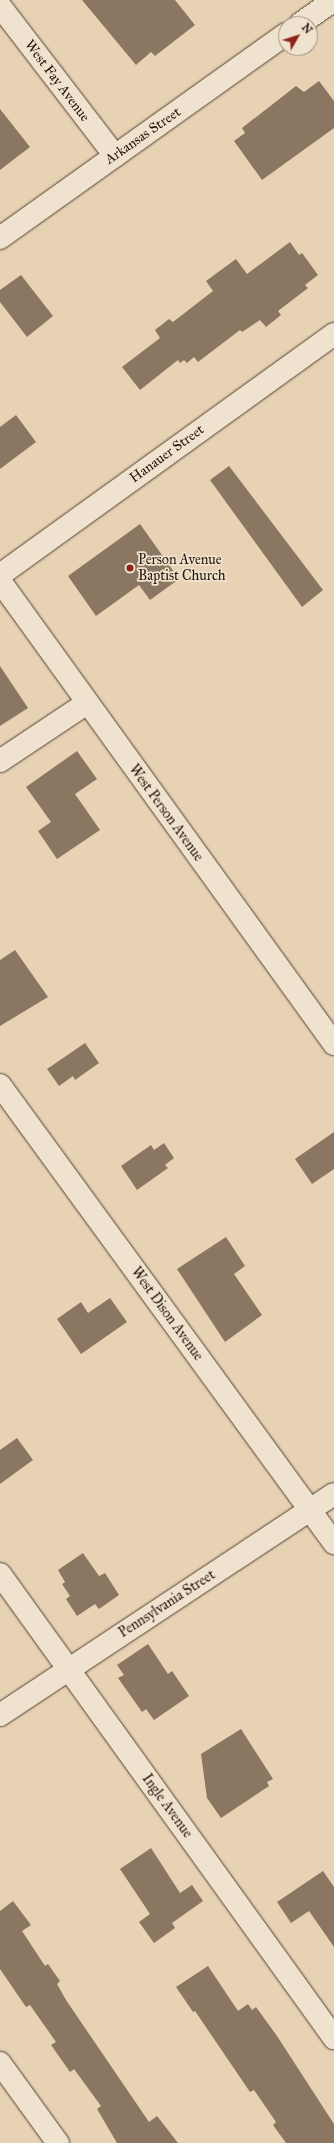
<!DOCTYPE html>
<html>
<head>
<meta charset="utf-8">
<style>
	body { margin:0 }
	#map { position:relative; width:334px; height:2143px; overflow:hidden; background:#e7d2b4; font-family:"IM FELL Great Primer",serif }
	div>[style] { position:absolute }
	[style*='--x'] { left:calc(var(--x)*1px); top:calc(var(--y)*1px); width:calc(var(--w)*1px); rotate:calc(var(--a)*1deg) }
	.building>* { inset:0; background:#8a7661 }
	.roads { filter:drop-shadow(0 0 1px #564232) drop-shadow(0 0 1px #564232) }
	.minor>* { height:22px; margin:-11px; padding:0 11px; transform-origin:11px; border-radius:11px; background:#efe2ce }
	.dots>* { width:11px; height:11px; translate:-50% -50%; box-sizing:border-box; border:2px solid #efe2ce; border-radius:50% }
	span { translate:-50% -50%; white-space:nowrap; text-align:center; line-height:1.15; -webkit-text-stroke:3.5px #efe2ce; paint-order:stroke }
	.street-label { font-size:14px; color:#261207 }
	.poi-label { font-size:14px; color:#261207 }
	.left { translate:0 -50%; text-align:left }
	.north { position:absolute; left:278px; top:16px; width:40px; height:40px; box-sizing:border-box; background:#efe2ce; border:1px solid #9f8f7e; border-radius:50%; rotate:51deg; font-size:11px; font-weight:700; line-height:16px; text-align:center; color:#261207 }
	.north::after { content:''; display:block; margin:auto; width:14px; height:18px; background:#8f2418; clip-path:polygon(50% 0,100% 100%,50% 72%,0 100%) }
</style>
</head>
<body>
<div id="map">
	<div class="building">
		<div style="clip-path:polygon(82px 0,175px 0,195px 25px,155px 56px,151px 52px,136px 65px)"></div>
		<div style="clip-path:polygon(319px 81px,334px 101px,334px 128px,262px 180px,234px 141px,245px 133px,242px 128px,296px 86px,304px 92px)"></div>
		<div style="clip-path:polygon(0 109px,30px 147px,0 170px)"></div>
		<div style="clip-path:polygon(290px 242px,299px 255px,302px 253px,318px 275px,305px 285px,308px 288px,278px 311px,281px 315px,266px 327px,260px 320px,242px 332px,240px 330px,198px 362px,194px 357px,187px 363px,184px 360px,180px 363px,178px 360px,140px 390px,122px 367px,160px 338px,155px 330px,169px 319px,173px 322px,213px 291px,206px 281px,236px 259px,247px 274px)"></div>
		<div style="clip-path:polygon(21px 275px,53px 316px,27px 337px,0 302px,0 290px)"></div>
		<div style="clip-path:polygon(16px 415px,36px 442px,0 469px,0 427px)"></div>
		<div style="clip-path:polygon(229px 466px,323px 590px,302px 607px,210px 480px)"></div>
		<div style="clip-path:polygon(140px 524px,179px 579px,150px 600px,139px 585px,96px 616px,68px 576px)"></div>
		<div style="clip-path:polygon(0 666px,28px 708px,0 726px)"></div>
		<div style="clip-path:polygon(77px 751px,97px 779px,75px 794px,100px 830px,57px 859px,38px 831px,51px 822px,26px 787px)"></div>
		<div style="clip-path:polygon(15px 950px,48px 997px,0 1026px,0 960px)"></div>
		<div style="clip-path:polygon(85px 1043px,99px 1063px,75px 1080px,73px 1076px,59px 1086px,47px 1069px)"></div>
		<div style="clip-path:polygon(334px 1132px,334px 1169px,312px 1184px,295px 1159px)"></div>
		<div style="clip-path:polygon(164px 1143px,174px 1158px,165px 1165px,168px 1168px,137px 1190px,121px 1166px,151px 1145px,154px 1150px)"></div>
		<div style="clip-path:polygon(226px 1237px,245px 1266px,234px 1274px,262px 1315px,225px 1342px,177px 1269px)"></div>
		<div style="clip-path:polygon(110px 1298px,127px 1322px,81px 1354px,57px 1319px,81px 1302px,88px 1313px)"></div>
		<div style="clip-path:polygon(17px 1438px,33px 1460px,0 1484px,0 1450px)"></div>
		<div style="clip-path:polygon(83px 1553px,99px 1576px,105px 1573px,119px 1595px,99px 1609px,95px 1604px,77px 1616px,66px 1599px,70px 1596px,62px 1584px,65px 1582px,58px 1570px)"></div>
		<div style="clip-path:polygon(148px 1644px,168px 1674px,172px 1671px,189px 1696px,154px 1720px,146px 1709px,142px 1712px,118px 1678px,124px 1675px,117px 1665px)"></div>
		<div style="clip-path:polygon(241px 1729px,273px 1779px,267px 1782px,269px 1786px,221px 1818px,207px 1798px,201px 1754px)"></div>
		<div style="clip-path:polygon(151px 1848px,180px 1893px,192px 1885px,203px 1901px,172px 1923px,175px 1928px,154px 1943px,139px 1922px,150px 1914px,120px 1869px)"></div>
		<div style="clip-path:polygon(323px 1871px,334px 1887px,334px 1947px,309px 1911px,291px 1923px,277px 1902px)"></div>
		<div style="clip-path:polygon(13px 1901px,31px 1925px,22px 1931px,45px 1966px,48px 1964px,60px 1981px,57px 1984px,66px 2000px,149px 2122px,157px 2116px,178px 2143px,117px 2143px,97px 2109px,101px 2106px,74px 2069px,70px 2072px,51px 2045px,56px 2042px,30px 2005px,26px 2007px,0 1969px,0 1911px)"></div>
		<div style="clip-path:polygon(208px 1966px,238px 2011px,248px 2004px,252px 2010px,256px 2007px,277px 2036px,334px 2124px,334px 2143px,286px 2143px,273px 2125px,276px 2122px,254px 2090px,250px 2092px,195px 2011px,193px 2012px,176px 1987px)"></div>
	</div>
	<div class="roads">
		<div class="minor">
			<div style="--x:0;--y:6;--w:189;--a:52.5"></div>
			<div style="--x:300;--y:24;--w:42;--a:-35.2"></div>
			<div style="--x:0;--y:238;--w:351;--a:-35.5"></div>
			<div style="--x:0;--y:575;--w:412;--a:-35.8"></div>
			<div style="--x:0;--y:581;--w:571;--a:54.19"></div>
			<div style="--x:0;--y:761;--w:105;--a:-33.7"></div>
			<div style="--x:0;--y:1085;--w:567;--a:53.9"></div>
			<div style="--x:0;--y:1574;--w:572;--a:54.25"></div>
			<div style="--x:0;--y:1715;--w:400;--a:-33.5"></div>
			<div style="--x:0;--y:2063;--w:99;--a:54.1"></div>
		</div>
	</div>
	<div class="dots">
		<div style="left:130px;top:568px;background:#8f2418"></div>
	</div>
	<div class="street-label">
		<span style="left:57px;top:81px;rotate:53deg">West Fay Avenue</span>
		<span style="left:143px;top:136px;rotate:-35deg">Arkansas Street</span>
		<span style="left:167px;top:454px;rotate:-36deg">Hanauer Street</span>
		<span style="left:166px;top:813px;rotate:54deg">West Person Avenue</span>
		<span style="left:167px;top:1314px;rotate:54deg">West Dison Avenue</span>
		<span style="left:167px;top:1604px;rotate:-33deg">Pennsylvania Street</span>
		<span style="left:167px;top:1806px;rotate:54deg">Ingle Avenue</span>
	</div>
	<div class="poi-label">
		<span class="left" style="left:138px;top:568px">Person Avenue<br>Baptist Church</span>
	</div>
	<div class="north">N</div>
</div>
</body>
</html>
